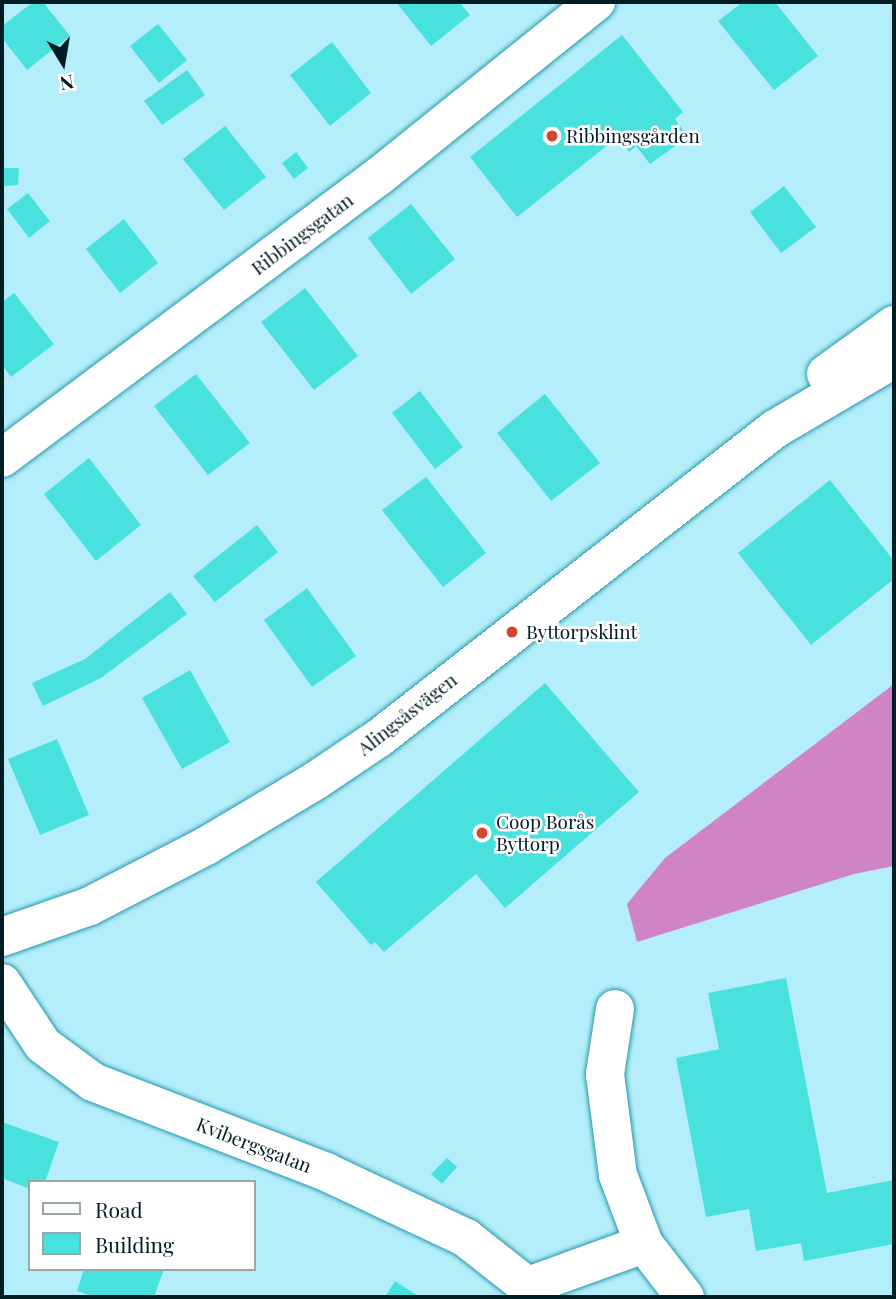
<!DOCTYPE html>
<html>
<head>
<meta charset="utf-8">
<style>
	body { margin:0 }
	#map { position:relative; width:896px; height:1299px; overflow:hidden; background:#b4eefa; font-family:"Playfair Display",serif }
	div>[style] { position:absolute }
	[style*='--x'] { left:calc(var(--x)*1px); top:calc(var(--y)*1px); width:calc(var(--w)*1px); rotate:calc(var(--a)*1deg) }
	.forest>* { inset:0; background:#d184c5 }
	.building>* { inset:0; background:#48e1dd }
	.roads { filter:drop-shadow(0 0 2px #2498ac) drop-shadow(0 0 2px #2498ac) }
	.street>* { height:38px; margin:-19px; padding:0 19px; transform-origin:19px; border-radius:19px; background:#fff }
	.secondary>* { height:38px; margin:-19px; padding:0 19px; transform-origin:19px; border-radius:19px; background:#fff }
	.dots>* { width:19px; height:19px; translate:-50% -50%; box-sizing:border-box; border:4px solid #fff; border-radius:50% }
	span { translate:-50% -50%; white-space:nowrap; text-align:center; line-height:1.15; -webkit-text-stroke:5px #fff; paint-order:stroke }
	.poi-label { font-size:19px; color:#001d23 }
	.left { translate:0 -50%; text-align:left }
	.street-label { font-size:19px; color:#001d23 }
	.frame { position:absolute; inset:0; border:4px solid #001d23; pointer-events:none }
	.legend { position:absolute; left:28px; top:1180px; width:228px; height:91px; box-sizing:border-box; background:#fff; border:2px solid #99a5a7; margin:0; padding:9px 12px; list-style:none; font-size:21px; color:#001d23 }
	.legend li { display:flex; align-items:center; gap:14px; height:35px }
	.legend b { width:35px; border:2px solid #99a5a7 }
	.north { position:absolute; left:28px; top:28px; width:70px; height:70px; -webkit-text-stroke:5px #fff; paint-order:stroke; rotate:169deg; font-size:19px; font-weight:700; line-height:28px; text-align:center; color:#001d23 }
	.north::after { content:''; display:block; margin:auto; width:24px; height:32px; background:#001d23; clip-path:polygon(50% 0,100% 100%,50% 72%,0 100%) }
</style>
</head>
<body>
<div id="map">
	<div class="forest">
		<div style="clip-path:polygon(894px 684px,894px 866px,854px 874px,637px 942px,627px 904px,665px 858px)"></div>
	</div>
	<div class="building">
		<div style="clip-path:polygon(33px 2px,43px 2px,70px 36px,27px 70px,2px 38px,2px 26px)"></div>
		<div style="clip-path:polygon(396px 2px,459px 2px,470px 15px,431px 46px)"></div>
		<div style="clip-path:polygon(743px 2px,775px 2px,818px 56px,774px 90px,718px 21px)"></div>
		<div style="clip-path:polygon(158px 24px,187px 60px,159px 83px,130px 46px)"></div>
		<div style="clip-path:polygon(622px 35px,683px 112px,675px 119px,688px 137px,650px 164px,636px 146px,629px 152px,618px 137px,517px 217px,470px 157px)"></div>
		<div style="clip-path:polygon(332px 42px,371px 93px,330px 126px,290px 75px)"></div>
		<div style="clip-path:polygon(187px 70px,205px 95px,162px 125px,144px 101px)"></div>
		<div style="clip-path:polygon(225px 126px,266px 177px,224px 210px,183px 159px)"></div>
		<div style="clip-path:polygon(296px 152px,308px 168px,294px 179px,282px 163px)"></div>
		<div style="clip-path:polygon(2px 168px,19px 168px,18px 185px,2px 186px)"></div>
		<div style="clip-path:polygon(784px 186px,816px 227px,781px 253px,750px 212px)"></div>
		<div style="clip-path:polygon(28px 193px,50px 221px,29px 238px,7px 209px)"></div>
		<div style="clip-path:polygon(411px 204px,455px 259px,411px 294px,368px 238px)"></div>
		<div style="clip-path:polygon(124px 219px,158px 263px,120px 293px,86px 249px)"></div>
		<div style="clip-path:polygon(305px 288px,358px 356px,314px 390px,261px 322px)"></div>
		<div style="clip-path:polygon(14px 293px,54px 344px,11px 377px,2px 365px,2px 302px)"></div>
		<div style="clip-path:polygon(196px 374px,250px 443px,208px 475px,154px 406px)"></div>
		<div style="clip-path:polygon(420px 391px,463px 447px,435px 469px,392px 413px)"></div>
		<div style="clip-path:polygon(545px 394px,600px 463px,551px 501px,497px 433px)"></div>
		<div style="clip-path:polygon(89px 458px,141px 525px,96px 561px,44px 494px)"></div>
		<div style="clip-path:polygon(426px 477px,486px 553px,443px 587px,382px 510px)"></div>
		<div style="clip-path:polygon(830px 480px,894px 561px,894px 579px,811px 645px,738px 553px)"></div>
		<div style="clip-path:polygon(257px 525px,278px 552px,215px 602px,193px 576px)"></div>
		<div style="clip-path:polygon(307px 588px,356px 656px,312px 687px,264px 620px)"></div>
		<div style="clip-path:polygon(170px 592px,187px 614px,101px 678px,43px 706px,32px 683px,85px 659px)"></div>
		<div style="clip-path:polygon(190px 670px,230px 742px,182px 769px,142px 698px)"></div>
		<div style="clip-path:polygon(545px 683px,639px 792px,505px 908px,476px 874px,384px 952px,375px 942px,371px 945px,316px 882px)"></div>
		<div style="clip-path:polygon(57px 739px,89px 815px,40px 835px,8px 759px)"></div>
		<div style="clip-path:polygon(786px 978px,827px 1193px,894px 1180px,894px 1244px,804px 1261px,801px 1243px,756px 1251px,749px 1209px,706px 1217px,676px 1058px,719px 1049px,708px 993px)"></div>
		<div style="clip-path:polygon(2px 1122px,59px 1142px,45px 1182px,30px 1182px,30px 1189px,2px 1178px)"></div>
		<div style="clip-path:polygon(447px 1158px,457px 1167px,442px 1184px,431px 1174px)"></div>
		<div style="clip-path:polygon(84px 1269px,164px 1269px,154px 1297px,95px 1297px,77px 1291px)"></div>
		<div style="clip-path:polygon(395px 1281px,420px 1297px,385px 1297px)"></div>
	</div>
	<div class="roads">
		<div class="street">
			<div style="--x:2;--y:458;--w:469;--a:-36.8"></div>
			<div style="--x:378;--y:177;--w:280;--a:-38.8"></div>
			<div style="--x:2;--y:983;--w:74;--a:56.5"></div>
			<div style="--x:43;--y:1045;--w:62;--a:36.5"></div>
			<div style="--x:93;--y:1082;--w:250;--a:21.1"></div>
			<div style="--x:326;--y:1172;--w:155;--a:25.2"></div>
			<div style="--x:466;--y:1238;--w:95;--a:38.2"></div>
			<div style="--x:615;--y:1009;--w:66;--a:98.7"></div>
			<div style="--x:605;--y:1074;--w:102;--a:82.7"></div>
			<div style="--x:618;--y:1175;--w:74;--a:69.4"></div>
			<div style="--x:528;--y:1286;--w:123;--a:-19.9"></div>
			<div style="--x:644;--y:1244;--w:67;--a:52.3"></div>
		</div>
		<div class="secondary">
			<div style="--x:826;--y:374;--w:84;--a:-35.8"></div>
			<div style="--x:2;--y:937;--w:93;--a:-19.4"></div>
			<div style="--x:90;--y:906;--w:131;--a:-27.3"></div>
			<div style="--x:206;--y:846;--w:127;--a:-30.8"></div>
			<div style="--x:315;--y:781;--w:77;--a:-33.9"></div>
			<div style="--x:379;--y:738;--w:502;--a:-37.97"></div>
			<div style="--x:775;--y:429;--w:138;--a:-30.5"></div>
		</div>
	</div>
	<div class="dots">
		<div style="left:552px;top:136px;background:#d3472e"></div>
		<div style="left:512px;top:632px;background:#d3472e"></div>
		<div style="left:482px;top:833px;background:#d3472e"></div>
	</div>
	<div class="poi-label">
		<span class="left" style="left:566px;top:136px">Ribbingsgården</span>
		<span class="left" style="left:526px;top:632px">Byttorpsklint</span>
		<span class="left" style="left:496px;top:833px">Coop Borås<br>Byttorp</span>
	</div>
	<div class="street-label">
		<span style="left:302px;top:234px;rotate:-37deg">Ribbingsgatan</span>
		<span style="left:407px;top:714px;rotate:-38deg">Alingsåsvägen</span>
		<span style="left:254px;top:1145px;rotate:21deg">Kvibergsgatan</span>
	</div>
	<div class="frame"></div>
	<ul class="legend">
	<li><b style="height:9px;background:#fff"></b>Road</li>
	<li><b style="height:19px;background:#48e1dd"></b>Building</li>
	</ul>
	<div class="north">N</div>
</div>
</body>
</html>
